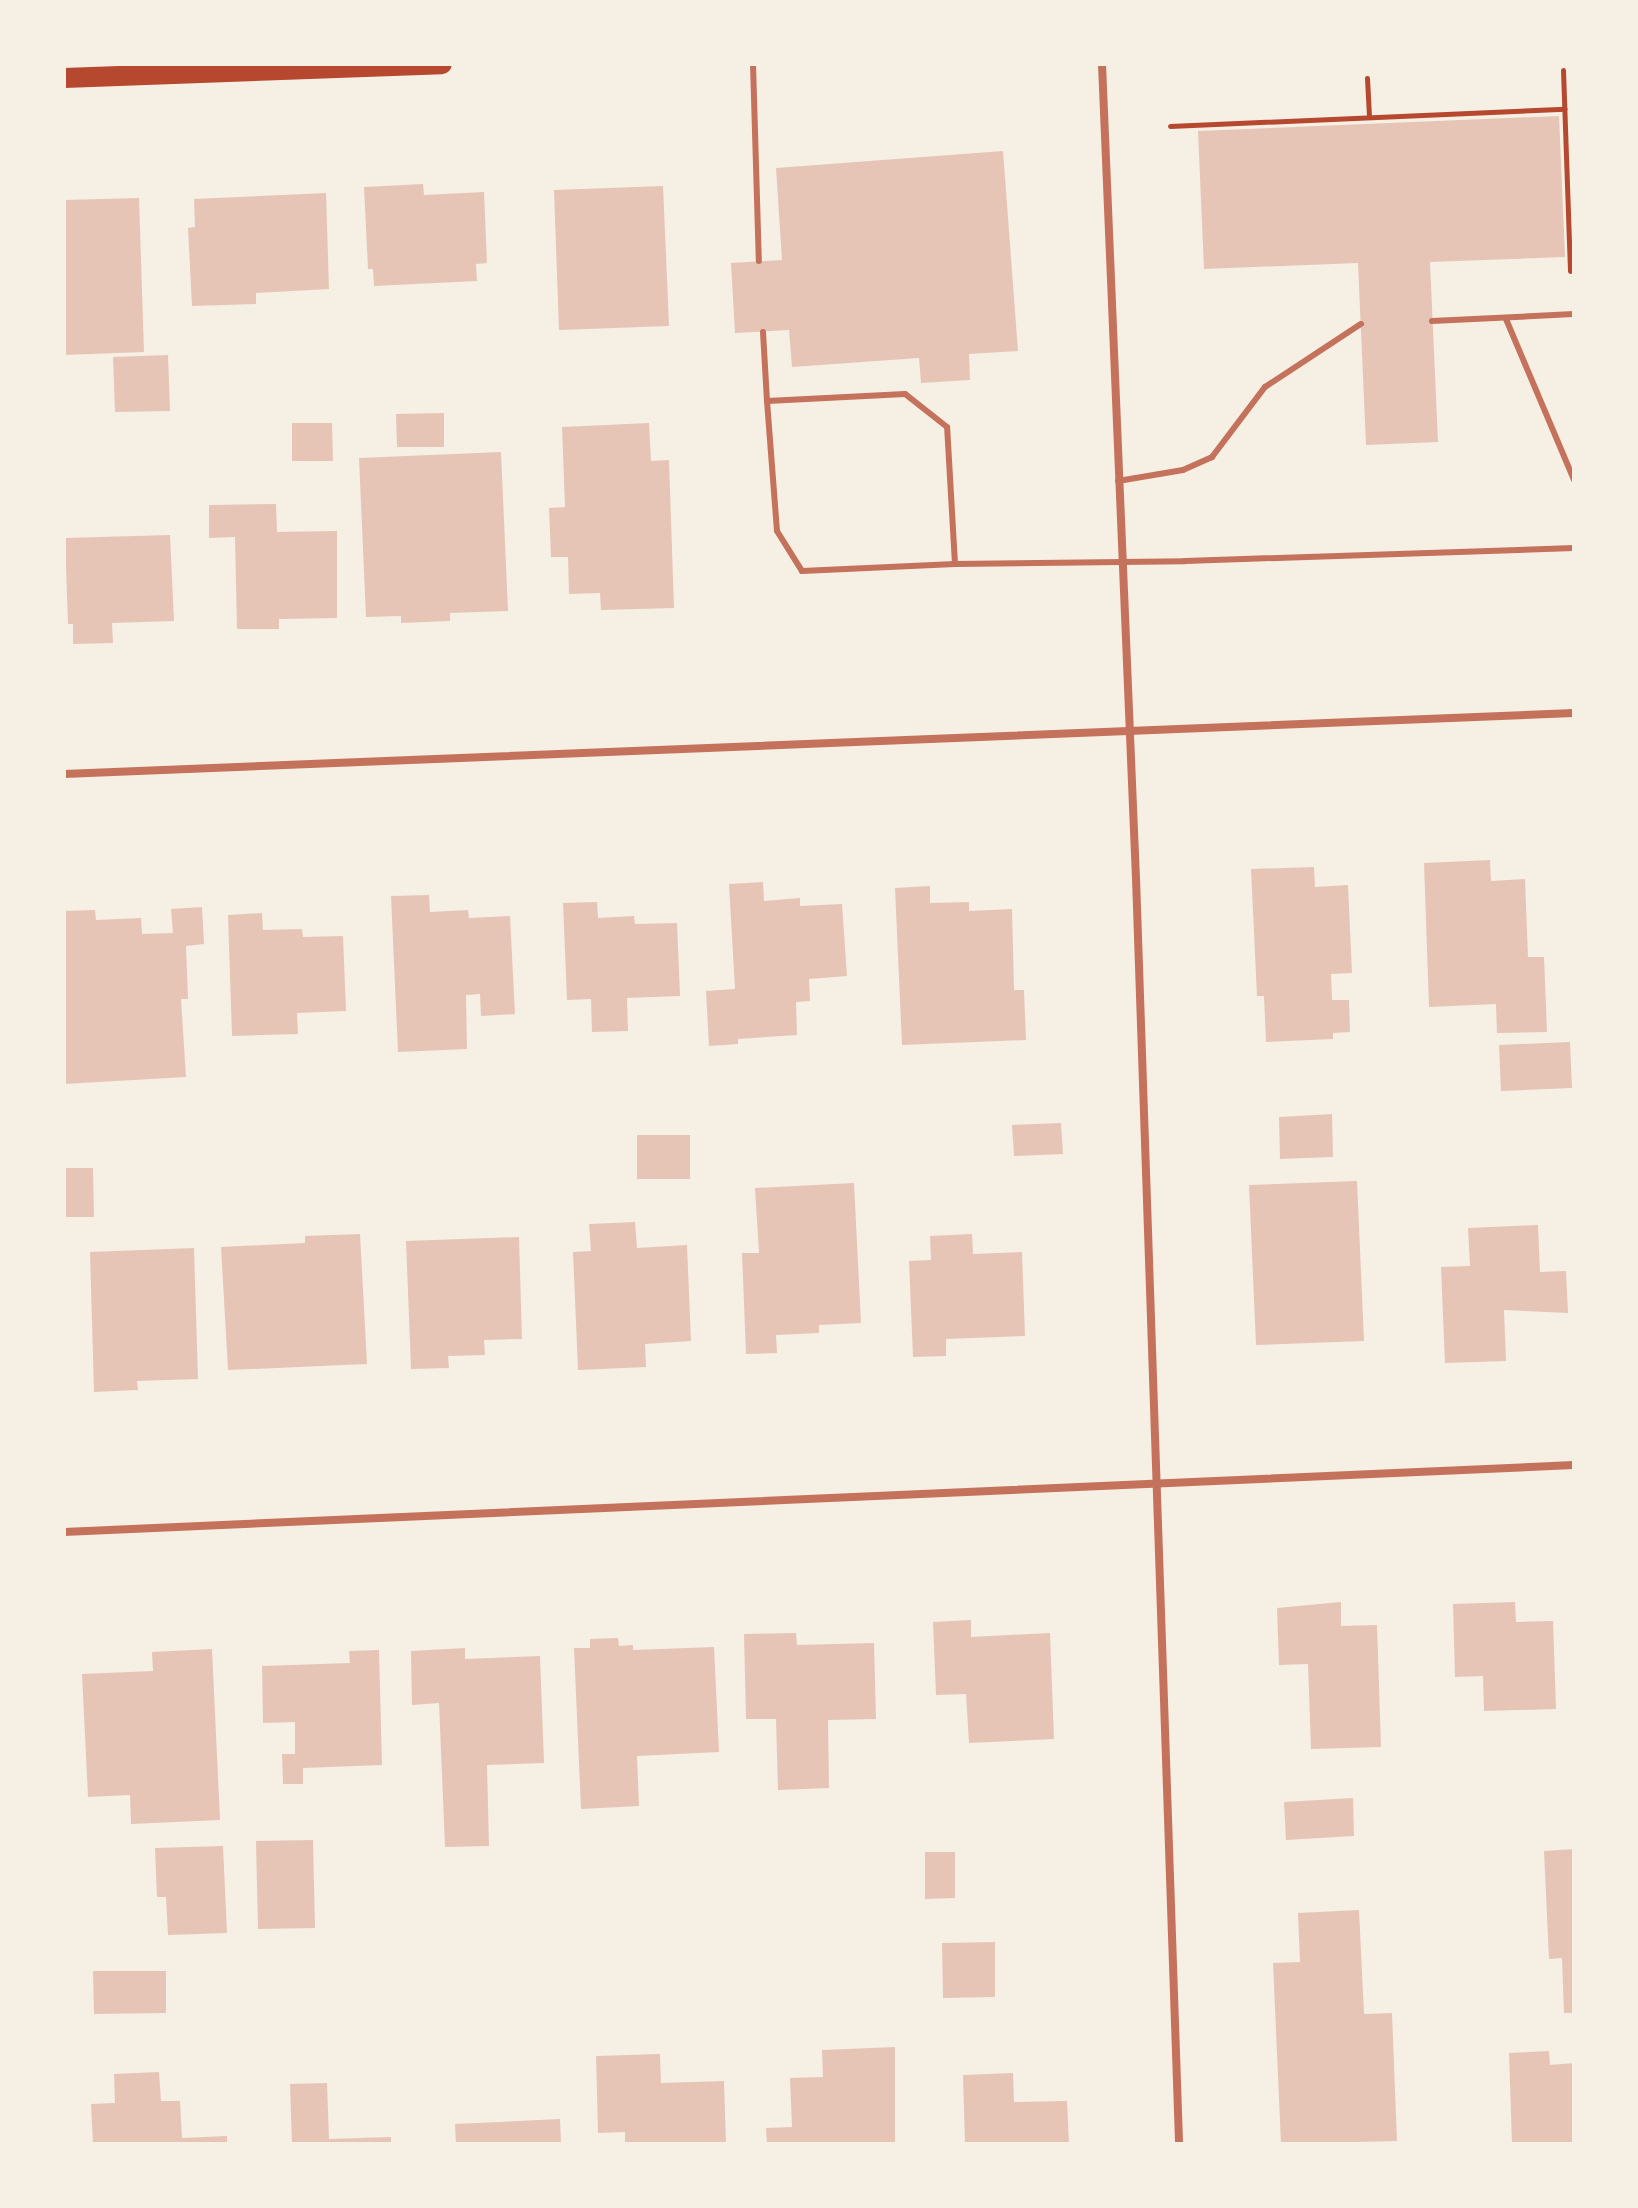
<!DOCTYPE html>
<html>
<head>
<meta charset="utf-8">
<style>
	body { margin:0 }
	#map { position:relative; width:1638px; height:2208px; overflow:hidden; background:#f6efe4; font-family:"Fira Sans",sans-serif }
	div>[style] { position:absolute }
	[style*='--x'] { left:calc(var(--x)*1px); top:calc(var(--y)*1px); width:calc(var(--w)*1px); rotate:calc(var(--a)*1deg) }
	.building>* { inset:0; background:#e6c5b7 }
	.path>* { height:5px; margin:-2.5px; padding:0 2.5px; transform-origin:2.5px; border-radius:2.5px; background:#b5482f }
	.service>* { height:6px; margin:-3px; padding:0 3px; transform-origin:3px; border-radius:3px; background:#c5725c }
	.minor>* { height:8px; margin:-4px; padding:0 4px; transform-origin:4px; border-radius:4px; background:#c5725c }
	.primary>* { height:20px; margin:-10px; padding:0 10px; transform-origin:10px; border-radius:10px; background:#b5482f }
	span { translate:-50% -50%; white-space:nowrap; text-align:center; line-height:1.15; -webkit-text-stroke:8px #f6efe4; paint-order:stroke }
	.frame { position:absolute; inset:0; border:66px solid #f6efe4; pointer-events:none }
</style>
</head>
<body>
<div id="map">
	<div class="building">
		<div style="clip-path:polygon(1559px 116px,1565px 257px,1430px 262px,1438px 442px,1366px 445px,1358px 263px,1204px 269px,1198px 131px)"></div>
		<div style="clip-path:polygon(1003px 151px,1018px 351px,969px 354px,970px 380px,921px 383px,919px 358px,792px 367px,789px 330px,735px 333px,731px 263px,782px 260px,776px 168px)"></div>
		<div style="clip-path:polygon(423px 184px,424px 195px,484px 192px,487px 263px,476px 264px,477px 281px,374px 286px,373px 269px,368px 269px,364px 187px)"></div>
		<div style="clip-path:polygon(663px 186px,669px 326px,559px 330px,554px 190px)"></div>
		<div style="clip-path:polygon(326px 193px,329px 289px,256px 293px,256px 304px,192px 306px,188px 228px,195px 227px,194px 199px)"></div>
		<div style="clip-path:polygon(139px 198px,144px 352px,64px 355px,64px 200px)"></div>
		<div style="clip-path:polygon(168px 355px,170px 411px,115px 412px,113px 357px)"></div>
		<div style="clip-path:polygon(444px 413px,444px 447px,397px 447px,396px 414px)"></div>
		<div style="clip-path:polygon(292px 423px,332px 423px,333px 461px,292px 461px)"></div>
		<div style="clip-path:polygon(649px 423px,651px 461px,669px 460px,674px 608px,601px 610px,600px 593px,569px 594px,568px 557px,551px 557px,549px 508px,565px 507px,562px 427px)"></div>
		<div style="clip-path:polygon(501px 452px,508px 611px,450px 613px,450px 621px,401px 623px,401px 616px,366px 617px,359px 458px)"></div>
		<div style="clip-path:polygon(276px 504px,277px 532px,337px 531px,337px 618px,279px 619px,279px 629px,237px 629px,235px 537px,209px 538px,209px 505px)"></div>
		<div style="clip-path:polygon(170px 535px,174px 621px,112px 623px,113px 643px,73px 644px,73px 624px,68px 624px,65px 538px)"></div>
		<div style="clip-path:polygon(1490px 860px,1491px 881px,1525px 879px,1528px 957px,1544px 957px,1547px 1032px,1497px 1033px,1496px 1004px,1429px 1007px,1424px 863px)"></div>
		<div style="clip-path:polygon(1314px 867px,1315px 887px,1348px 885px,1352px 973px,1331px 974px,1332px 1000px,1349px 1000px,1350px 1032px,1333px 1033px,1333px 1039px,1266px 1042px,1264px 996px,1257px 996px,1251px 869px)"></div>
		<div style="clip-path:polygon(763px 882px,764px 901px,800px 898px,800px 906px,842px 904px,847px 976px,809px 979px,810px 1001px,796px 1002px,797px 1035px,738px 1039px,738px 1044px,709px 1046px,706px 991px,735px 989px,729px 884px)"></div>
		<div style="clip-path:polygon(930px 886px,930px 903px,969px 902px,969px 911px,1012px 909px,1014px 990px,1024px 990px,1026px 1040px,902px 1045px,895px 888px)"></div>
		<div style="clip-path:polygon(429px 895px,430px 912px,468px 910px,469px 918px,510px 916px,515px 1014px,481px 1016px,480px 994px,466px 995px,467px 1049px,398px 1052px,391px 896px)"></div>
		<div style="clip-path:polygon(597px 902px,598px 918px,634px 916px,635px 924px,677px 923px,680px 996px,627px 998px,628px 1031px,592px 1032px,591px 999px,567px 1000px,563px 903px)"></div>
		<div style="clip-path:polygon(202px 907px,204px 944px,186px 946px,188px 999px,181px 999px,186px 1077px,64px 1084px,64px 911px,95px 910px,96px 920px,141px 918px,142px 934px,173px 933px,171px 909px)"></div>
		<div style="clip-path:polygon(262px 913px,263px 930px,302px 929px,303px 937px,343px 936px,346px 1011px,297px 1013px,298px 1034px,232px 1036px,228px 915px)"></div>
		<div style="clip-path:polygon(1570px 1042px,1572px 1088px,1501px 1091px,1499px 1045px)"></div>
		<div style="clip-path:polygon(1332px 1114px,1333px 1157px,1280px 1159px,1279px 1117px)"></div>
		<div style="clip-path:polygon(1061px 1123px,1063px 1154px,1014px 1156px,1012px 1125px)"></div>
		<div style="clip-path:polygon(637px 1135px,690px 1135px,690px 1179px,637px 1179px)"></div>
		<div style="clip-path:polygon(64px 1168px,93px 1168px,94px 1217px,64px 1217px)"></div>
		<div style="clip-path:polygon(1357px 1181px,1364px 1341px,1256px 1345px,1249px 1185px)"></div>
		<div style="clip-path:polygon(854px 1183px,861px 1323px,819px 1325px,819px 1333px,776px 1335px,777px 1353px,746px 1354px,742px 1253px,759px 1253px,755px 1188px)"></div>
		<div style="clip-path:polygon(635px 1222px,637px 1248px,687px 1245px,691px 1341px,645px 1344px,646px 1367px,578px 1370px,573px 1252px,591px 1251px,589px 1224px)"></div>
		<div style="clip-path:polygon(1538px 1225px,1540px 1272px,1566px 1271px,1568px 1313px,1504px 1310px,1506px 1361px,1445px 1363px,1441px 1267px,1470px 1266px,1468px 1228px)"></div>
		<div style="clip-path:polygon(360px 1234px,367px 1364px,228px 1370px,221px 1247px,305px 1243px,305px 1236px)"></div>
		<div style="clip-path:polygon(972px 1234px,973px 1254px,1022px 1252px,1025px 1336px,946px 1339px,946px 1356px,913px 1357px,909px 1261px,931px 1260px,930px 1236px)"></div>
		<div style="clip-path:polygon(519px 1237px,522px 1339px,484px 1340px,485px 1355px,448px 1356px,449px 1368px,411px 1369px,406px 1241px)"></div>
		<div style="clip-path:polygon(194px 1248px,198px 1379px,137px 1381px,138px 1390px,94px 1392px,90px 1252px)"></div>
		<div style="clip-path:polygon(1341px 1602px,1341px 1626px,1377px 1625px,1381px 1747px,1311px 1749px,1308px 1664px,1279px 1665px,1277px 1608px)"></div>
		<div style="clip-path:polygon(1515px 1602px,1516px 1622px,1553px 1621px,1556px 1709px,1484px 1711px,1483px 1676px,1455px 1677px,1453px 1604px)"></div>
		<div style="clip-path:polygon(971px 1620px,971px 1637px,1050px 1633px,1054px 1739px,969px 1743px,966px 1694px,936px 1695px,933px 1622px)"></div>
		<div style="clip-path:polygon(796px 1633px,797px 1645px,874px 1643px,876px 1719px,828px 1720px,829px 1788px,778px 1790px,776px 1719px,746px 1719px,744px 1634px)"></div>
		<div style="clip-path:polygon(618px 1638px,619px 1646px,633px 1645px,633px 1650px,714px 1647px,719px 1752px,637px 1756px,639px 1806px,581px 1809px,574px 1648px,590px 1648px,590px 1639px)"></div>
		<div style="clip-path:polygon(465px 1648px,465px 1659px,540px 1656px,544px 1763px,487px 1765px,489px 1846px,445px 1847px,439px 1703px,412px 1705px,411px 1651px)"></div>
		<div style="clip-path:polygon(212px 1649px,220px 1820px,131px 1824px,130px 1795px,88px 1797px,82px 1674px,153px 1671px,152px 1652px)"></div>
		<div style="clip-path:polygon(379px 1650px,382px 1765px,303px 1768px,303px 1784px,283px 1784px,282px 1754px,295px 1754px,295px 1722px,263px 1723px,262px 1666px,350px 1663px,349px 1651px)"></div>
		<div style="clip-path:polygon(1353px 1798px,1354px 1836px,1286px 1840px,1284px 1802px)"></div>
		<div style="clip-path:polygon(313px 1840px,315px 1928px,258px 1929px,256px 1841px)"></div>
		<div style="clip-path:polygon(223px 1846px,227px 1933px,168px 1935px,166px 1897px,157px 1897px,155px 1848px)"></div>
		<div style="clip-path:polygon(1574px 1849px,1574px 2013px,1564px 2013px,1562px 1958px,1549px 1959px,1544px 1851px)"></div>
		<div style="clip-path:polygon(925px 1852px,955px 1852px,955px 1898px,925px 1899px)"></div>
		<div style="clip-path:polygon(1359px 1910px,1364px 2014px,1392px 2013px,1397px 2141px,1281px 2144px,1273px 1963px,1300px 1962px,1298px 1913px)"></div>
		<div style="clip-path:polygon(995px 1942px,995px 1997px,943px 1998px,942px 1943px)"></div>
		<div style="clip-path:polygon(93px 1971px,166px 1971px,166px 2013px,94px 2014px)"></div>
		<div style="clip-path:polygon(895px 2047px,895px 2144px,767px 2144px,766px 2128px,792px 2127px,790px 2078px,823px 2077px,822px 2050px)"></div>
		<div style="clip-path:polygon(1549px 2051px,1550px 2065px,1574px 2063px,1574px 2144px,1512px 2144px,1509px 2053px)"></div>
		<div style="clip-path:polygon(660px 2054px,661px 2083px,724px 2081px,726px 2144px,625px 2144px,625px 2132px,598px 2133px,596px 2056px)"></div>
		<div style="clip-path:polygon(159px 2072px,161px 2101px,180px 2101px,182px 2138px,227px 2136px,227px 2144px,93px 2144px,91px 2104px,115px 2103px,114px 2074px)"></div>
		<div style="clip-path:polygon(1013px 2073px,1014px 2102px,1067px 2101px,1069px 2144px,965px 2144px,963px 2075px)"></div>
		<div style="clip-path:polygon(327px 2083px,329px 2139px,391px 2137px,391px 2144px,292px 2144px,290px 2084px)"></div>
		<div style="clip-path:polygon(560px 2119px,561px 2144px,456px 2144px,455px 2124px)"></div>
	</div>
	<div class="path">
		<div style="--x:1563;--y:70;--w:201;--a:88"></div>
		<div style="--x:1367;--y:78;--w:39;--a:87"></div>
		<div style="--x:1170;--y:126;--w:395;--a:-2.5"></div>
	</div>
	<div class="service">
		<div style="--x:753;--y:64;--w:197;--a:88.3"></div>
		<div style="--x:1506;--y:319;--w:175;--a:67.1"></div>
		<div style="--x:1432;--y:321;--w:142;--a:-2.8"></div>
		<div style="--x:763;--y:332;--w:69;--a:86.7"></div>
		<div style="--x:767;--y:401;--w:130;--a:85.6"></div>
		<div style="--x:777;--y:531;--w:47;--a:58"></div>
		<div style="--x:802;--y:571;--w:153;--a:-2.6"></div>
		<div style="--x:955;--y:564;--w:137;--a:-93.3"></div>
		<div style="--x:947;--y:427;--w:53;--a:-141.8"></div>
		<div style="--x:905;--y:394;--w:138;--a:177.1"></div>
		<div style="--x:1118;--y:481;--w:66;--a:-9.6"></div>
		<div style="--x:1183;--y:470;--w:32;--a:-24"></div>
		<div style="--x:1212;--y:457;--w:88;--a:-52.9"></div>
		<div style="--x:1265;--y:387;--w:115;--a:-33.3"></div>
		<div style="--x:955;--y:564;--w:230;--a:-0.7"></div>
		<div style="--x:1185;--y:561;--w:389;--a:-1.9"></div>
	</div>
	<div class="minor">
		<div style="--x:1102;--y:64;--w:815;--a:87.61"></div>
		<div style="--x:1136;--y:878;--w:1267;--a:88.05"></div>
		<div style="--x:64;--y:774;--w:1511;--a:-2.31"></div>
		<div style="--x:64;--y:1532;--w:1511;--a:-2.54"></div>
	</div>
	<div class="primary">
		<div style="--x:64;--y:78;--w:378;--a:-2.1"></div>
	</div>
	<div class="frame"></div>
</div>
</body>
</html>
